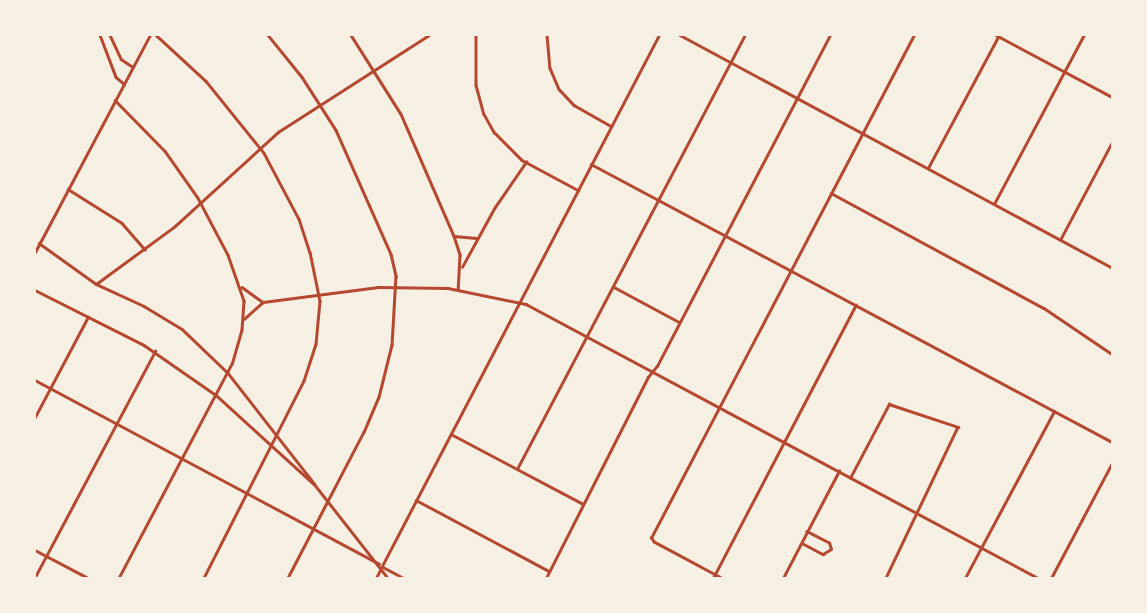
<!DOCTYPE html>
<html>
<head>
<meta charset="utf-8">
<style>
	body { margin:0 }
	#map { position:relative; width:1147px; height:613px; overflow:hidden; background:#f6efe4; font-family:"Public Sans",sans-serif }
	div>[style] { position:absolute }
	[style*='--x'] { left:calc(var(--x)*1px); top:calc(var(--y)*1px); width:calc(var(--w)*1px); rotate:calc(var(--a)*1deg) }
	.minor>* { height:2.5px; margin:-1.25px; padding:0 1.25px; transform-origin:1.25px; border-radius:1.25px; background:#b5482f }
	.tertiary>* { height:2.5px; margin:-1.25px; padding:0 1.25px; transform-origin:1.25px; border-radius:1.25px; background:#b5482f }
	.secondary>* { height:3px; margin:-1.5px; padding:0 1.5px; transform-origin:1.5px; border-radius:1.5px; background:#b5482f }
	span { translate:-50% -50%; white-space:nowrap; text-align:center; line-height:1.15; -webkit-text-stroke:5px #f6efe4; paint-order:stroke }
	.frame { position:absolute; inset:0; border:36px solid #f6efe4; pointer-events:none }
</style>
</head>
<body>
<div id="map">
	<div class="minor">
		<div style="--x:100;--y:35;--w:45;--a:69.1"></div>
		<div style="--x:116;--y:77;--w:11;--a:41"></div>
		<div style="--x:110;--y:35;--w:26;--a:65"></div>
		<div style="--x:121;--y:59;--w:14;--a:34"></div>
		<div style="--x:156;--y:35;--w:68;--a:42.6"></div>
		<div style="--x:206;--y:81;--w:92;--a:51.1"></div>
		<div style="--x:264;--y:153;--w:75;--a:62.1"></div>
		<div style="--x:299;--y:219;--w:35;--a:72"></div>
		<div style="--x:310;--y:252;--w:50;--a:78.5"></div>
		<div style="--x:320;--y:301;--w:43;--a:95.3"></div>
		<div style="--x:316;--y:344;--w:39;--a:108"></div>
		<div style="--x:304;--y:381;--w:221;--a:116.9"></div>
		<div style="--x:268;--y:35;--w:54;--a:51"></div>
		<div style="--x:302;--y:77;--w:63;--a:57.3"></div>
		<div style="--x:336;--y:130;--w:136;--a:66.1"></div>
		<div style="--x:391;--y:254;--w:23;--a:77"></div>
		<div style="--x:396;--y:276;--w:69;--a:93.3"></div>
		<div style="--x:392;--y:345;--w:54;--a:104"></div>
		<div style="--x:379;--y:397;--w:38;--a:113"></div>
		<div style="--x:364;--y:432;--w:165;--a:117.5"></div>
		<div style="--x:351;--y:35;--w:93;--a:57.7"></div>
		<div style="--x:401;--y:114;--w:133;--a:66.5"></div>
		<div style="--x:454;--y:236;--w:20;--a:72"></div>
		<div style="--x:460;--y:255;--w:34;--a:93"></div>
		<div style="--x:476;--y:35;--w:50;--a:90"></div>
		<div style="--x:476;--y:85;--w:30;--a:75"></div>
		<div style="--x:484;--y:114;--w:21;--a:61"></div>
		<div style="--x:494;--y:132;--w:40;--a:45"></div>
		<div style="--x:522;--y:160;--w:64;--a:28.2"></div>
		<div style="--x:547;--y:35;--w:33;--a:85"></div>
		<div style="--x:550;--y:68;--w:23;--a:67"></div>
		<div style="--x:559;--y:89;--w:22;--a:47"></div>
		<div style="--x:574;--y:105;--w:43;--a:29.6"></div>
		<div style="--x:996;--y:35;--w:132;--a:28.1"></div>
		<div style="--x:115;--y:100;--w:71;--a:45.6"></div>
		<div style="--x:165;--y:151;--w:57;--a:54.9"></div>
		<div style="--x:198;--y:198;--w:64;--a:62.2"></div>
		<div style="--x:228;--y:255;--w:49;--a:70.8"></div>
		<div style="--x:244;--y:301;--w:29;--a:94"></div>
		<div style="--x:242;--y:330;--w:35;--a:106"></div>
		<div style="--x:232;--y:364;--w:242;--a:117.8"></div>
		<div style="--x:591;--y:164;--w:591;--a:28.08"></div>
		<div style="--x:928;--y:168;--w:151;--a:-61.9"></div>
		<div style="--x:68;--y:189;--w:64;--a:32.2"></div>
		<div style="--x:122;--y:223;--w:35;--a:49"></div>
		<div style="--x:831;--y:193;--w:242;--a:28.4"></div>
		<div style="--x:1044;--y:308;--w:82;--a:34.1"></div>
		<div style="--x:994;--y:204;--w:191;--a:-62"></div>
		<div style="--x:454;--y:236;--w:22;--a:5"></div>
		<div style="--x:1060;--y:240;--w:111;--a:-62"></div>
		<div style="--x:39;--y:243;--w:70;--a:35.7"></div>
		<div style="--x:96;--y:284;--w:53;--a:24.6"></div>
		<div style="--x:144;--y:306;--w:44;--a:31.2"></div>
		<div style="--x:182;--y:329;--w:64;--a:43.7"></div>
		<div style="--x:228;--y:373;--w:140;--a:52"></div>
		<div style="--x:462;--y:267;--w:68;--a:-61.2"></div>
		<div style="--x:495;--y:207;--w:55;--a:-55.4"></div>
		<div style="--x:96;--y:284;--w:97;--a:-36.2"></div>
		<div style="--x:174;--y:227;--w:141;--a:-42.4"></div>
		<div style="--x:278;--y:132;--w:179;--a:-32.7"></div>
		<div style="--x:242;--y:287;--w:26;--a:36"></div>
		<div style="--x:614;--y:287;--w:74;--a:28.3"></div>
		<div style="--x:244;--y:319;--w:25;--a:-42"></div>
		<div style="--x:263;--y:302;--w:116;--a:-7.4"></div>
		<div style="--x:378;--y:287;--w:70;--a:0.8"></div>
		<div style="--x:448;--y:288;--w:80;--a:11.6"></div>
		<div style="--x:526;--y:304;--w:581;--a:28.15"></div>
		<div style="--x:35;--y:417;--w:113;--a:-62.1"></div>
		<div style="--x:451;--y:434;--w:149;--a:27.9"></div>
		<div style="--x:517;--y:469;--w:490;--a:-62.3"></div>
		<div style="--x:850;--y:478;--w:84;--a:-62.2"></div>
		<div style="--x:889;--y:404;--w:73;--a:18.4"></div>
		<div style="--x:958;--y:427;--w:167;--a:115.5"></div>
		<div style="--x:416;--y:500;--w:151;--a:28.1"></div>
		<div style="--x:802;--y:543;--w:24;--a:28"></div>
		<div style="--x:823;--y:554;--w:9;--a:-32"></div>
		<div style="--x:831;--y:549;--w:6;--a:-108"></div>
		<div style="--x:829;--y:543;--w:25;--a:-153"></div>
		<div style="--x:35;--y:550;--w:60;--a:27.8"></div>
		<div style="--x:35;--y:577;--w:256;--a:-62"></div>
		<div style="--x:376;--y:578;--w:11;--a:-63"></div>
		<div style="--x:546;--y:578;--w:225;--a:-63.1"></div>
		<div style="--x:648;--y:377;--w:14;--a:-51"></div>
		<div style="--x:657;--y:366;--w:373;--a:-62.4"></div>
		<div style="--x:713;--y:578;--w:308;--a:-62.4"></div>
		<div style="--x:721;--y:578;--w:76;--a:-151.8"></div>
		<div style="--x:654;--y:542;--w:5;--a:-127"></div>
		<div style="--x:651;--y:538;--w:568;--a:-62.4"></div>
		<div style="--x:783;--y:578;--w:121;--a:-62.4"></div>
		<div style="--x:965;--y:578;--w:189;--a:-61.9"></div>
	</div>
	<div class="tertiary">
		<div style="--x:680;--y:35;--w:491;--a:28.3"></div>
		<div style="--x:35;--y:290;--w:122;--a:26.8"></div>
		<div style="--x:144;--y:345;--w:88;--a:34.8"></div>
		<div style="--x:216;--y:395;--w:134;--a:42.3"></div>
		<div style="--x:315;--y:485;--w:118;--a:51.9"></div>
		<div style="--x:35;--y:380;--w:390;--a:28.1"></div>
		<div style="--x:382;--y:566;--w:599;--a:-62.45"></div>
		<div style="--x:383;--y:567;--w:24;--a:28"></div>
	</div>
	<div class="secondary">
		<div style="--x:35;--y:252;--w:246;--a:-62.1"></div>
		<div style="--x:1051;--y:578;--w:130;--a:-62.1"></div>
	</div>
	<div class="frame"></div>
</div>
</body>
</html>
